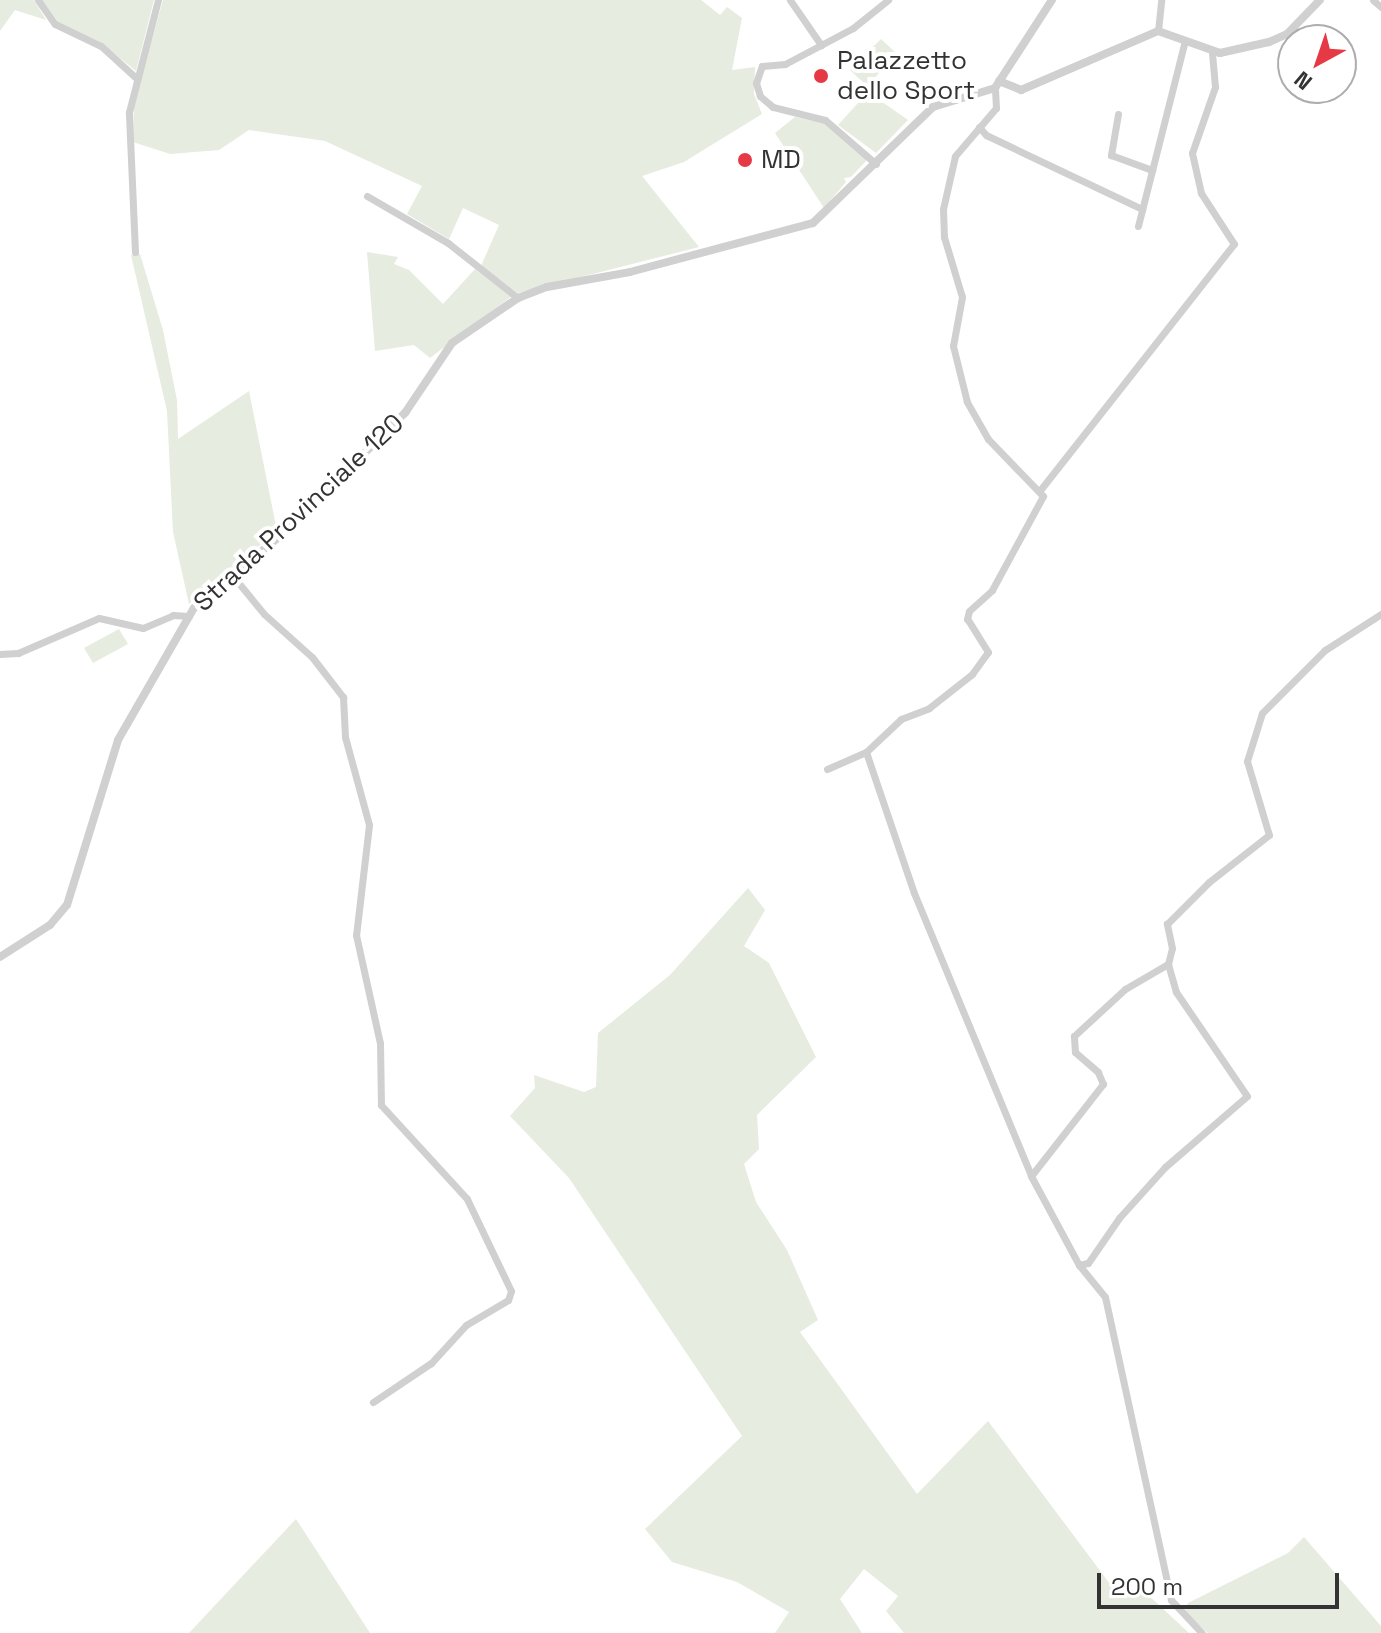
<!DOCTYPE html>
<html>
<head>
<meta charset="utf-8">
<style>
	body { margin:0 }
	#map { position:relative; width:1381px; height:1633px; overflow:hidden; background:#fff; font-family:"Space Grotesk",sans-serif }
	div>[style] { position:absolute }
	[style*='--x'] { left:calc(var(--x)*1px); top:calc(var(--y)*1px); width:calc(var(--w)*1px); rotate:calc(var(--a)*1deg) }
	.green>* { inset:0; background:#e6ecdf }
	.minor>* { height:7px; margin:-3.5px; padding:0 3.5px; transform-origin:3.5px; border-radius:3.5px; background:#d0d0d0 }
	.tertiary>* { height:8px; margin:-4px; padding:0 4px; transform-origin:4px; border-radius:4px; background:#d0d0d0 }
	.dots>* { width:22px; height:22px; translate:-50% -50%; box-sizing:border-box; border:4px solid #fff; border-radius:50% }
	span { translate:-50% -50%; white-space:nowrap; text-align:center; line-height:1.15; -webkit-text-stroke:8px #fff; paint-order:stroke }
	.poi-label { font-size:26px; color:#333 }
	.left { translate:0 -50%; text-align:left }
	.street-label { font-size:26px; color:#333 }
	.north { position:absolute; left:1277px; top:24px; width:80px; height:80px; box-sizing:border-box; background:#fff; border:2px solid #adadad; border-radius:50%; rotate:220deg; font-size:22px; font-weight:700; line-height:32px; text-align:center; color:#333 }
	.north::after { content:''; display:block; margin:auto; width:28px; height:36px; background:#e63946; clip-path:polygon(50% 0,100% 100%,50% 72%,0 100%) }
	.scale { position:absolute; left:1097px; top:1573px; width:242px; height:36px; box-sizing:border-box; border:4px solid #333; border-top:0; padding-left:10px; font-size:24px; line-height:28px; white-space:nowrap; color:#333; -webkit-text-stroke:6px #fff; paint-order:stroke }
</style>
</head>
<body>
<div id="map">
	<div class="green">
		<div style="clip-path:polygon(0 0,34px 0,46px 20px,15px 10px,0 31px)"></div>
		<div style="clip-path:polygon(42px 0,154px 0,136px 71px,102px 44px,59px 23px)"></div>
		<div style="clip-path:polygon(163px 0,701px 0,720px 15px,727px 7px,742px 18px,732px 70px,755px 67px,754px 94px,762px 114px,684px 162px,642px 176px,699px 247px,518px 293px,481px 266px,499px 225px,463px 208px,449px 239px,407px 214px,422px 186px,325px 141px,249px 130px,219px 150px,170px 154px,133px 142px,134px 102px)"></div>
		<div style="clip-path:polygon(881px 39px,897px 54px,867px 86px,850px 70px)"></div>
		<div style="clip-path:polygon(868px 92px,908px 120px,876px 153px,838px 125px)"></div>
		<div style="clip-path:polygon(795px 117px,827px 124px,867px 160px,851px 177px,844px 178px,846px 182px,824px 208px,775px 133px)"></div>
		<div style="clip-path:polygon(367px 252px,398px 257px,394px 264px,409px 270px,443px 304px,475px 269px,512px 296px,430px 358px,414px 345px,375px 351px)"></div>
		<div style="clip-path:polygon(140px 254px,163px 330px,177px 400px,178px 439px,249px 391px,277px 531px,189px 604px,173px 532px,167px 411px,131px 255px)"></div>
		<div style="clip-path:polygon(119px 629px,128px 644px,93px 663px,84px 648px)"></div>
		<div style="clip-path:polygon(748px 888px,765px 910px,744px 946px,769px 963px,816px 1057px,757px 1115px,759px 1149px,744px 1164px,756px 1202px,787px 1250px,818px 1320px,800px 1332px,917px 1494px,988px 1421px,1110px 1584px,1146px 1593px,1189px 1633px,904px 1633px,886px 1611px,898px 1596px,864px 1569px,840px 1599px,862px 1633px,775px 1633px,789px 1612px,737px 1582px,672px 1562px,645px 1529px,742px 1436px,569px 1178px,510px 1116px,535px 1088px,534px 1075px,584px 1092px,596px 1087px,598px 1033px,670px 975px)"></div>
		<div style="clip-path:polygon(296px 1519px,370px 1633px,189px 1633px)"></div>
		<div style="clip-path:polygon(1304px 1537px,1381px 1626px,1381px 1633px,1208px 1633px,1185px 1612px,1188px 1603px,1288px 1553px)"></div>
	</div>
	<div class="minor">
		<div style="--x:38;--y:0;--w:29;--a:55"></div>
		<div style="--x:55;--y:24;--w:51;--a:25.6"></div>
		<div style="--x:101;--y:46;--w:47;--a:42.4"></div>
		<div style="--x:790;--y:0;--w:55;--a:55.4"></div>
		<div style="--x:1373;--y:0;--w:11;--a:41"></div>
		<div style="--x:1158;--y:31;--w:31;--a:-84"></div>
		<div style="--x:1118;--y:114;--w:42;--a:99.7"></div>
		<div style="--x:1111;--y:155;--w:44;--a:20.1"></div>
		<div style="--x:979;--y:127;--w:11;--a:49"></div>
		<div style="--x:986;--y:135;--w:173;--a:25.4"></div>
		<div style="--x:876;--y:164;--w:67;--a:-139.2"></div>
		<div style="--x:825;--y:120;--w:54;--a:-166"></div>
		<div style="--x:773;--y:107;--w:17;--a:-140"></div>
		<div style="--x:760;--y:96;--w:14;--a:-107"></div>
		<div style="--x:756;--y:83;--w:18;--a:-71"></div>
		<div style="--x:762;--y:66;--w:23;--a:-5"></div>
		<div style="--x:785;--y:64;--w:77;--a:-27.9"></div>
		<div style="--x:853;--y:28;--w:45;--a:-38.7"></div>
		<div style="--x:367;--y:196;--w:94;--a:30.1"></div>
		<div style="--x:448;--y:243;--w:89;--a:38.2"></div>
		<div style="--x:1138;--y:226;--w:188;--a:-75.8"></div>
		<div style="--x:135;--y:252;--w:140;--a:-92.5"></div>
		<div style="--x:129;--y:112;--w:116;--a:-75.5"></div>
		<div style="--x:1041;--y:489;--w:312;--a:-51.8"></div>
		<div style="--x:1234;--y:244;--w:61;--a:-122.9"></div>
		<div style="--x:1201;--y:193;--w:41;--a:-102.7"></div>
		<div style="--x:1192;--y:153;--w:70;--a:-70.8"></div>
		<div style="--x:1215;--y:87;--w:34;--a:-95"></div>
		<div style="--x:232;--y:575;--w:50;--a:50.6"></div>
		<div style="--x:264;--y:614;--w:64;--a:41.9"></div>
		<div style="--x:312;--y:657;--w:51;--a:52.2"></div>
		<div style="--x:343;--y:697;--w:40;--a:87.1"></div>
		<div style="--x:345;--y:737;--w:91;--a:74.7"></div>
		<div style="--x:369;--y:825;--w:111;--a:96.7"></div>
		<div style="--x:356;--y:935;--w:111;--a:77.5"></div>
		<div style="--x:380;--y:1043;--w:62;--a:89.1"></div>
		<div style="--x:381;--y:1105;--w:127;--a:47.5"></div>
		<div style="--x:467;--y:1199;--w:102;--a:64.4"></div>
		<div style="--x:511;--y:1291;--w:9;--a:108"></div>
		<div style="--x:508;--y:1300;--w:49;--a:149.2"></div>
		<div style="--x:466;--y:1325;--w:52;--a:132.6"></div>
		<div style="--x:431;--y:1363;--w:70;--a:146.1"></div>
		<div style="--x:0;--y:654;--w:18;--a:-3"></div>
		<div style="--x:18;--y:653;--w:88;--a:-23.4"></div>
		<div style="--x:99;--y:618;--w:45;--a:12.8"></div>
		<div style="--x:143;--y:628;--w:33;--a:-23"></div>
		<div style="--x:173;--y:615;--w:16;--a:4"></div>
		<div style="--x:866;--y:752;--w:149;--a:71.2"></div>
		<div style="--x:914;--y:893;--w:306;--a:67.5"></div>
		<div style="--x:1031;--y:1176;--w:101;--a:61.7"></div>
		<div style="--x:1079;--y:1265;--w:41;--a:50.9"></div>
		<div style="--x:1105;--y:1297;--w:310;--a:77.7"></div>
		<div style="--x:1171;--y:1600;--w:45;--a:46.8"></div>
		<div style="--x:827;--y:769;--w:43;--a:-23.6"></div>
		<div style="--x:866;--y:752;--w:48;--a:-43.3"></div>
		<div style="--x:901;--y:719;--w:30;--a:-21"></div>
		<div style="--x:929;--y:708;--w:55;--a:-38.3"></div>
		<div style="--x:972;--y:674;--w:27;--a:-54"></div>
		<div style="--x:988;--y:652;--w:39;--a:-122"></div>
		<div style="--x:967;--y:619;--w:8;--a:-76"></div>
		<div style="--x:969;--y:611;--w:31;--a:-42"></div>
		<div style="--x:992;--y:590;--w:107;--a:-61.5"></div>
		<div style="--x:1043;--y:496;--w:79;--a:-134"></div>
		<div style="--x:988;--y:439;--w:43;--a:-119.6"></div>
		<div style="--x:967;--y:402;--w:58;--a:-104"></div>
		<div style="--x:953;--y:346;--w:50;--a:-79.6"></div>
		<div style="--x:962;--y:297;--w:63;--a:-106.7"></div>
		<div style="--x:944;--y:237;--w:28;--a:-92"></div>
		<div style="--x:943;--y:209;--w:54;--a:-77.2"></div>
		<div style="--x:955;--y:156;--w:63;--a:-49.5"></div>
		<div style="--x:996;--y:108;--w:20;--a:-93"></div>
		<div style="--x:1031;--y:1176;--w:117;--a:-52"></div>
		<div style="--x:1103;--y:1084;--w:13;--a:-113"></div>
		<div style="--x:1098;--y:1072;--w:30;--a:-139"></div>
		<div style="--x:1075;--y:1052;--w:16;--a:-94"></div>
		<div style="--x:1074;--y:1036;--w:69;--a:-42.7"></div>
		<div style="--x:1125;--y:989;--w:50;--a:-30.2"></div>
		<div style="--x:1168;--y:964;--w:16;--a:-76"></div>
		<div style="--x:1172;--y:948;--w:25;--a:-102"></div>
		<div style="--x:1167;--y:924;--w:59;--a:-45"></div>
		<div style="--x:1209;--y:882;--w:76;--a:-38.1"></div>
		<div style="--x:1269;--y:835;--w:77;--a:-106.6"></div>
		<div style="--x:1247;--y:761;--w:50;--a:-72.6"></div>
		<div style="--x:1262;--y:713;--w:89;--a:-45"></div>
		<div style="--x:1325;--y:650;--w:67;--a:-32.7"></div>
		<div style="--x:1079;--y:1265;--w:9;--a:-13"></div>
		<div style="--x:1088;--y:1263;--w:55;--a:-55.4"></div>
		<div style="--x:1119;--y:1218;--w:69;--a:-48"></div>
		<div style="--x:1165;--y:1167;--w:108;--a:-40.9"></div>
		<div style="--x:1247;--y:1096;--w:126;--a:-124.3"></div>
		<div style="--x:1176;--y:992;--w:29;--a:-106"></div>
	</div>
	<div class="tertiary">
		<div style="--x:999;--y:81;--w:24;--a:22"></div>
		<div style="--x:1021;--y:90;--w:149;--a:-23.3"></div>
		<div style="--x:1158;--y:31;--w:66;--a:19.5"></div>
		<div style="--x:1220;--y:53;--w:50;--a:-12.7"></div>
		<div style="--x:1269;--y:42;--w:20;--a:-24"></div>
		<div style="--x:1287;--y:34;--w:47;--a:-45.9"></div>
		<div style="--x:0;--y:957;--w:59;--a:-32.6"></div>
		<div style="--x:50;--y:925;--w:26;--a:-50"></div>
		<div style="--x:67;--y:905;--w:173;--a:-72.8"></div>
		<div style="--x:118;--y:740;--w:152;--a:-60.1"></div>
		<div style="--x:194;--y:608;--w:120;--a:-39.9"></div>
		<div style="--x:286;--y:531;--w:168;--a:-44.8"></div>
		<div style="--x:405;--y:413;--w:84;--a:-56.1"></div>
		<div style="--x:452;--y:343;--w:80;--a:-34.3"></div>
		<div style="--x:518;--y:298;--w:31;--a:-21"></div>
		<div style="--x:547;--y:287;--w:84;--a:-10.2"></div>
		<div style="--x:630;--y:272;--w:189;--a:-15"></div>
		<div style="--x:813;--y:223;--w:167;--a:-44"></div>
		<div style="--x:933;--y:107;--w:65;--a:-17"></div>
		<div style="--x:995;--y:88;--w:105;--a:-57.1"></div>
	</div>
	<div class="dots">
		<div style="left:821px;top:76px;background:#e63946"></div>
		<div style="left:745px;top:160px;background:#e63946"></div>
	</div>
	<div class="poi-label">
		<span class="left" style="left:837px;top:76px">Palazzetto<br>dello Sport</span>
		<span class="left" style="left:761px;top:160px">MD</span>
	</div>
	<div class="street-label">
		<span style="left:299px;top:513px;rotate:-43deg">Strada Provinciale 120</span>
	</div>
	<div class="north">N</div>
	<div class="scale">200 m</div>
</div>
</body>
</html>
